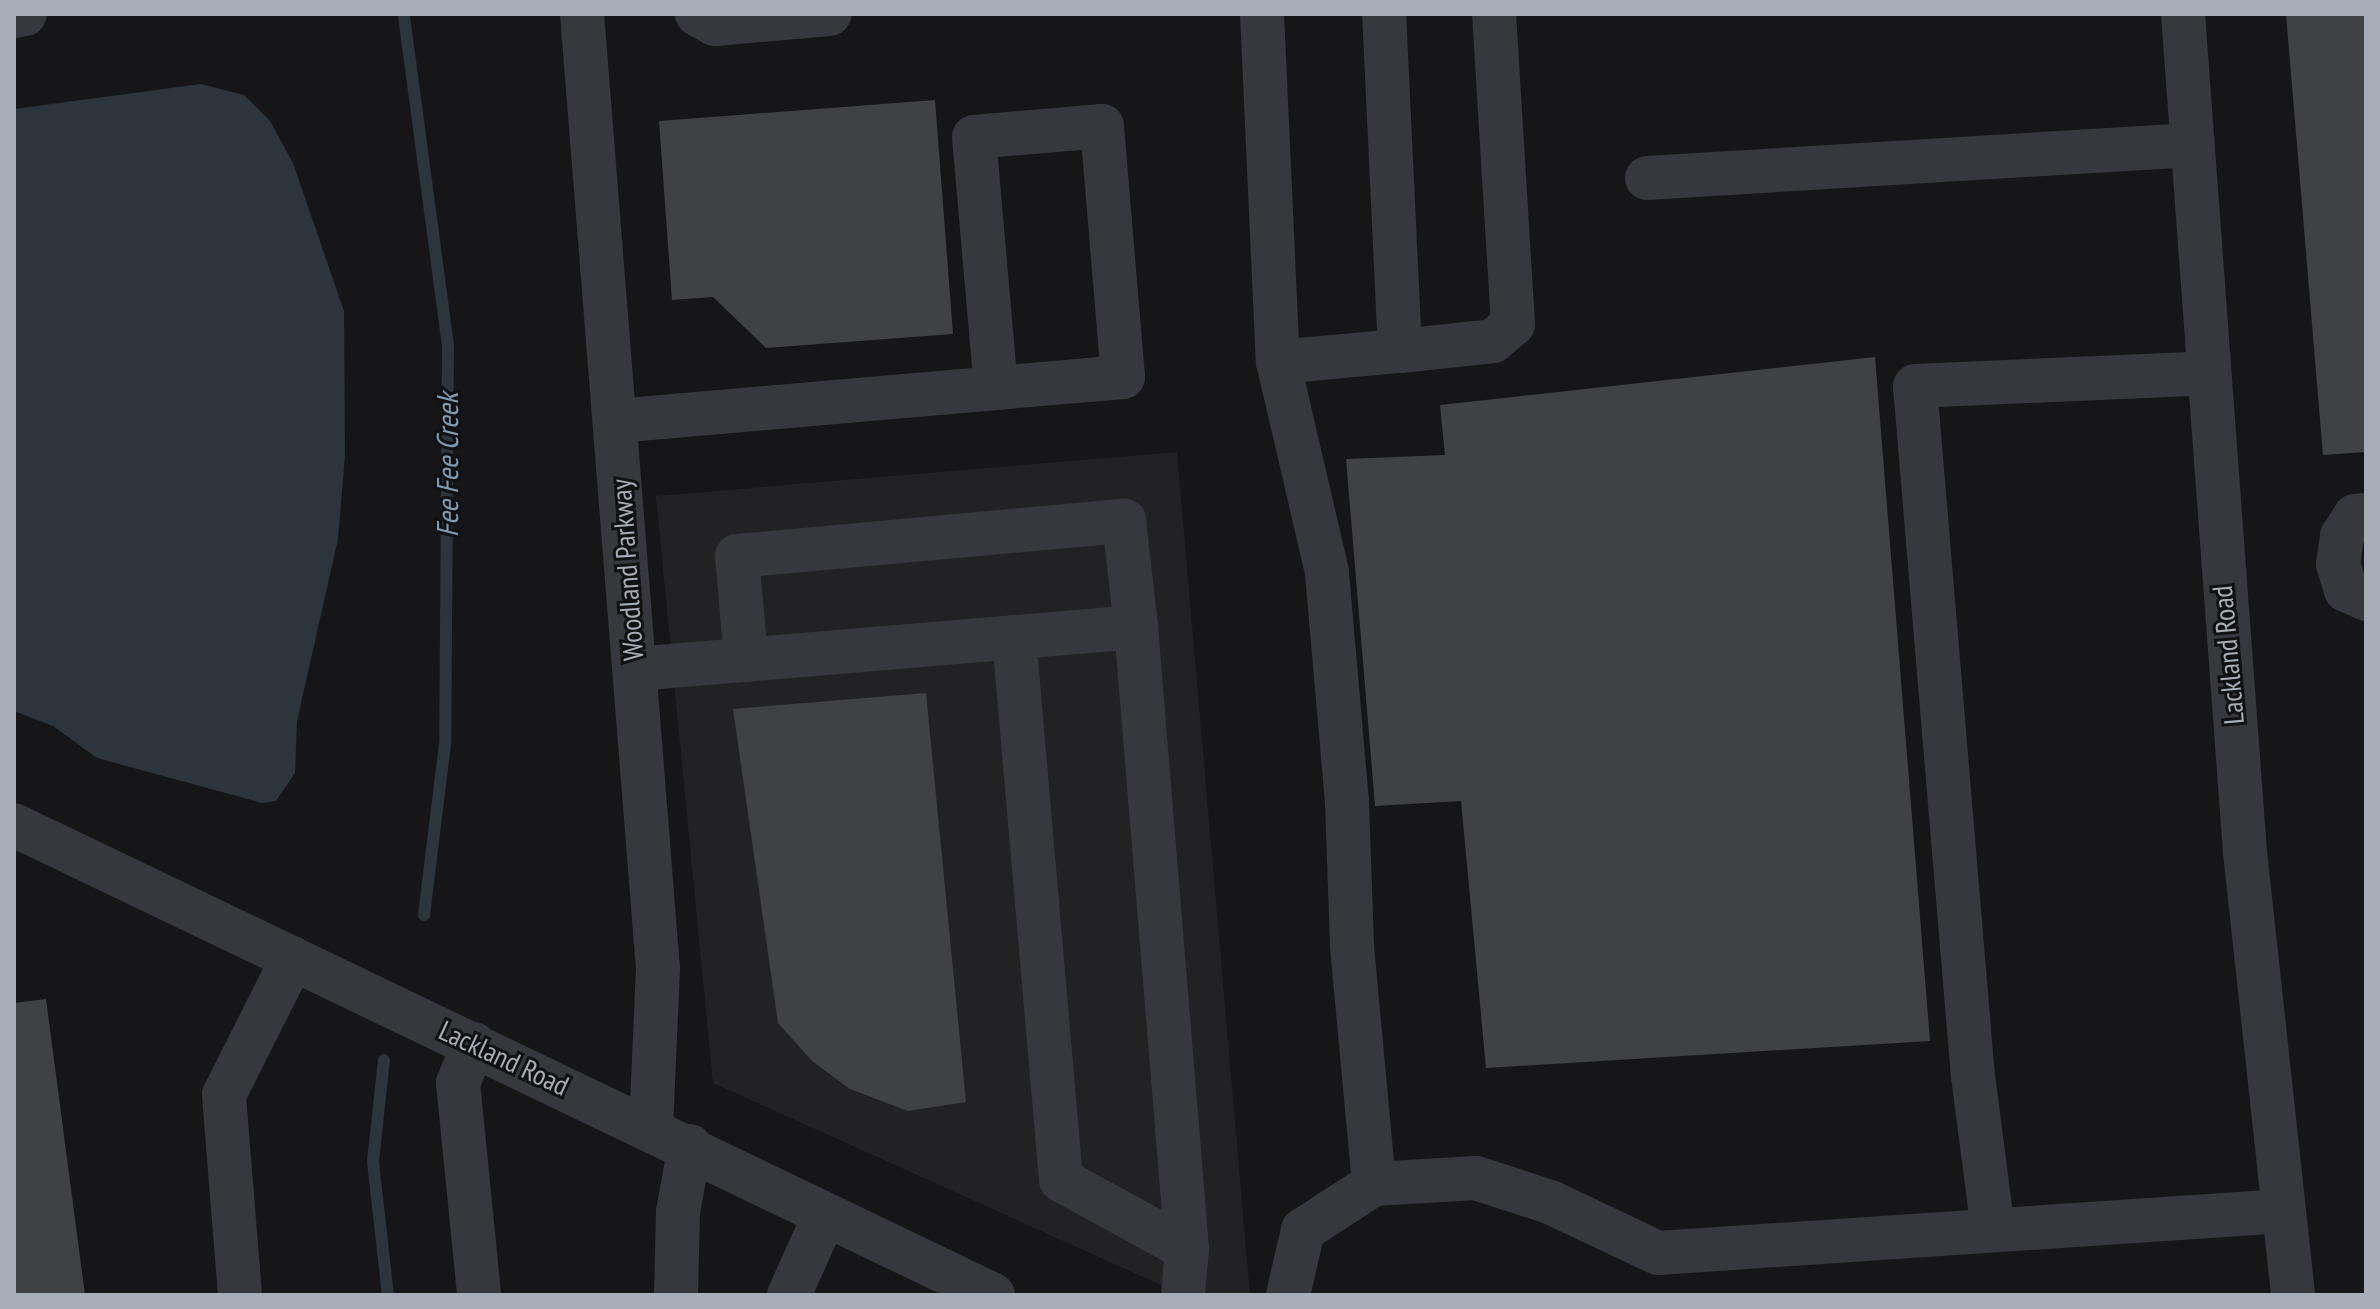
<!DOCTYPE html>
<html>
<head>
<meta charset="utf-8">
<style>
	body { margin:0 }
	#map { position:relative; width:2380px; height:1309px; overflow:hidden; background:#161618; font-family:"PT Sans Narrow",sans-serif }
	div>[style] { position:absolute }
	[style*='--x'] { left:calc(var(--x)*1px); top:calc(var(--y)*1px); width:calc(var(--w)*1px); rotate:calc(var(--a)*1deg) }
	.built>* { inset:0; background:#222225 }
	.water>* { inset:0; background:#2c353c }
	.stream>* { height:12px; margin:-6px; padding:0 6px; transform-origin:6px; border-radius:6px; background:#2c353c }
	.building>* { inset:0; background:#404145 }
	.minor>* { height:44px; margin:-22px; padding:0 22px; transform-origin:22px; border-radius:22px; background:#37383d }
	span { translate:-50% -50%; white-space:nowrap; text-align:center; line-height:1.15; -webkit-text-stroke:6px #111113; paint-order:stroke }
	.street-label { font-size:28px; color:#a8adb8 }
	.water-label { font-size:30px; color:#7f9bb3; font-style:italic }
	.frame { position:absolute; inset:0; border:16px solid #a8adb8; pointer-events:none }
</style>
</head>
<body>
<div id="map">
	<div class="built">
		<div style="clip-path:polygon(1177px 452px,1250px 1295px,1183px 1295px,713px 1083px,656px 496px)"></div>
	</div>
	<div class="water">
		<div style="clip-path:polygon(201px 84px,244px 95px,270px 121px,293px 163px,344px 311px,345px 455px,338px 539px,297px 721px,295px 773px,276px 801px,262px 803px,97px 758px,53px 726px,14px 711px,14px 109px)"></div>
	</div>
	<div class="stream">
		<div style="--x:404;--y:16;--w:332;--a:82.4"></div>
		<div style="--x:448;--y:345;--w:399;--a:90.4"></div>
		<div style="--x:445;--y:744;--w:172;--a:97"></div>
		<div style="--x:384;--y:1060;--w:103;--a:96.2"></div>
		<div style="--x:373;--y:1162;--w:134;--a:83.6"></div>
	</div>
	<div class="building">
		<div style="clip-path:polygon(2286px 14px,2366px 14px,2366px 452px,2323px 455px)"></div>
		<div style="clip-path:polygon(935px 100px,953px 334px,766px 348px,713px 297px,672px 300px,659px 121px)"></div>
		<div style="clip-path:polygon(1875px 357px,1930px 1041px,1486px 1068px,1461px 801px,1375px 806px,1346px 459px,1445px 455px,1440px 405px)"></div>
		<div style="clip-path:polygon(926px 693px,966px 1102px,908px 1111px,850px 1089px,812px 1061px,778px 1023px,733px 709px)"></div>
		<div style="clip-path:polygon(46px 999px,85px 1295px,14px 1295px,14px 1003px)"></div>
	</div>
	<div class="minor">
		<div style="--x:582;--y:14;--w:957;--a:85.45"></div>
		<div style="--x:658;--y:968;--w:159;--a:92.5"></div>
		<div style="--x:697;--y:14;--w:21;--a:29"></div>
		<div style="--x:715;--y:24;--w:115;--a:-5"></div>
		<div style="--x:1262;--y:14;--w:348;--a:87.4"></div>
		<div style="--x:2183;--y:14;--w:840;--a:85.77"></div>
		<div style="--x:2245;--y:852;--w:446;--a:83.8"></div>
		<div style="--x:14;--y:16;--w:11;--a:-10"></div>
		<div style="--x:1647;--y:178;--w:546;--a:-3.47"></div>
		<div style="--x:1400;--y:351;--w:94;--a:-6.1"></div>
		<div style="--x:1493;--y:341;--w:26;--a:-40"></div>
		<div style="--x:1513;--y:324;--w:311;--a:-93.5"></div>
		<div style="--x:616;--y:421;--w:509;--a:-4.96"></div>
		<div style="--x:1123;--y:377;--w:252;--a:-94.8"></div>
		<div style="--x:1102;--y:126;--w:128;--a:175.1"></div>
		<div style="--x:974;--y:137;--w:252;--a:85"></div>
		<div style="--x:2366;--y:515;--w:11;--a:175"></div>
		<div style="--x:2355;--y:516;--w:24;--a:123"></div>
		<div style="--x:2342;--y:536;--w:28;--a:98"></div>
		<div style="--x:2338;--y:564;--w:27;--a:73"></div>
		<div style="--x:2346;--y:590;--w:22;--a:24"></div>
		<div style="--x:1014;--y:637;--w:545;--a:85.05"></div>
		<div style="--x:1061;--y:1180;--w:144;--a:28.7"></div>
		<div style="--x:746;--y:660;--w:104;--a:-94.9"></div>
		<div style="--x:737;--y:556;--w:389;--a:-5.2"></div>
		<div style="--x:1124;--y:521;--w:107;--a:83.5"></div>
		<div style="--x:635;--y:669;--w:503;--a:-4.79"></div>
		<div style="--x:1136;--y:627;--w:624;--a:85.31"></div>
		<div style="--x:1187;--y:1249;--w:46;--a:95"></div>
		<div style="--x:14;--y:825;--w:1086;--a:25.64"></div>
		<div style="--x:474;--y:1044;--w:42;--a:112.3"></div>
		<div style="--x:458;--y:1083;--w:213;--a:84.3"></div>
		<div style="--x:1374;--y:1184;--w:102;--a:-3.4"></div>
		<div style="--x:1476;--y:1178;--w:78;--a:18"></div>
		<div style="--x:1550;--y:1202;--w:119;--a:25.3"></div>
		<div style="--x:1658;--y:1253;--w:627;--a:-3.84"></div>
		<div style="--x:1993;--y:1230;--w:154;--a:-97.4"></div>
		<div style="--x:1973;--y:1077;--w:693;--a:-94.8"></div>
		<div style="--x:1915;--y:386;--w:293;--a:-2.5"></div>
		<div style="--x:240;--y:1295;--w:201;--a:-94.6"></div>
		<div style="--x:224;--y:1095;--w:153;--a:-63.3"></div>
		<div style="--x:676;--y:1295;--w:83;--a:-88.6"></div>
		<div style="--x:678;--y:1212;--w:67;--a:-79.7"></div>
		<div style="--x:789;--y:1295;--w:88;--a:-65.8"></div>
		<div style="--x:1288;--y:1295;--w:67;--a:-77"></div>
		<div style="--x:1303;--y:1230;--w:85;--a:-32.9"></div>
		<div style="--x:1374;--y:1184;--w:240;--a:-95.3"></div>
		<div style="--x:1352;--y:945;--w:143;--a:-92"></div>
		<div style="--x:1347;--y:802;--w:231;--a:-95"></div>
		<div style="--x:1327;--y:572;--w:216;--a:-103.1"></div>
		<div style="--x:1278;--y:362;--w:122;--a:-5.2"></div>
		<div style="--x:1400;--y:351;--w:337;--a:-92.7"></div>
	</div>
	<div class="street-label">
		<span style="left:627px;top:570px;rotate:-94deg">Woodland Parkway</span>
		<span style="left:2228px;top:655px;rotate:-95deg">Lackland Road</span>
		<span style="left:504px;top:1058px;rotate:25deg">Lackland Road</span>
	</div>
	<div class="water-label">
		<span style="left:447px;top:465px;rotate:-90deg">Fee Fee Creek</span>
	</div>
	<div class="frame"></div>
</div>
</body>
</html>
